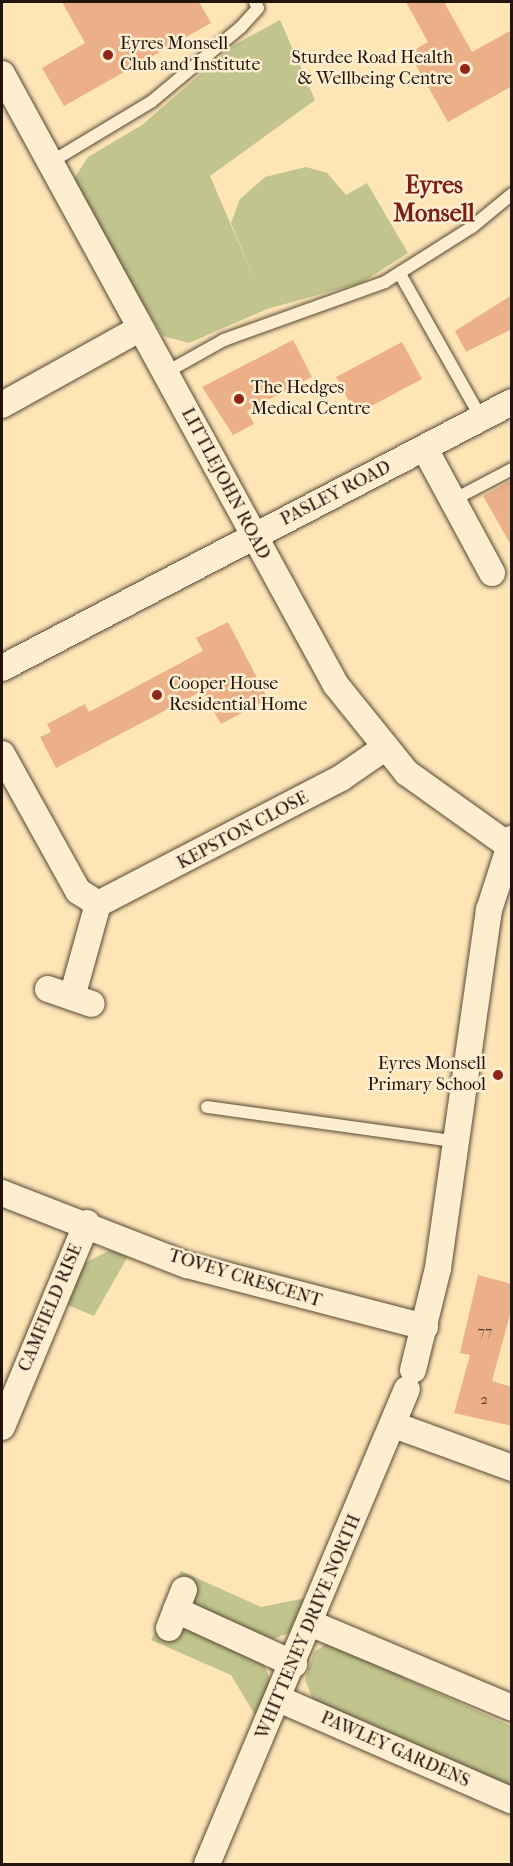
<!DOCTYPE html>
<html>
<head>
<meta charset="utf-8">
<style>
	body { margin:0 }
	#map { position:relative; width:513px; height:1866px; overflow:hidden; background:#fde5b6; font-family:"IM FELL French Canon",serif }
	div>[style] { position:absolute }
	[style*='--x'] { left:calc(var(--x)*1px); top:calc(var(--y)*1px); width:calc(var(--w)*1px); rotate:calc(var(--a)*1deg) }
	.green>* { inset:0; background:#c1c48d }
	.building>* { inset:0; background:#ecb089 }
	.roads { filter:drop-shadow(0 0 2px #574836) drop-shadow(0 0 2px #574836) }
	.lane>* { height:12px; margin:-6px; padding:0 6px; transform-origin:6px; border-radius:6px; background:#feeed0 }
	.street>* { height:26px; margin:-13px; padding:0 13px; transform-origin:13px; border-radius:13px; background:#feeed0 }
	.dots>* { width:16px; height:16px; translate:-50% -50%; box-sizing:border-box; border:3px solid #feeed0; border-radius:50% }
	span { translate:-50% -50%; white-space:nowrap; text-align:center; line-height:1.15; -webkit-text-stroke:5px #feeed0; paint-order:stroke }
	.number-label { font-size:15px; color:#533b2b }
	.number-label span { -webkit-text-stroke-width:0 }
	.poi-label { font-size:18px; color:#20140c }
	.left { translate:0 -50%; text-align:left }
	.right { translate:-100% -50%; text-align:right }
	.street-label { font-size:18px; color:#20140c }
	.district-label { font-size:24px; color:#7a1f14; font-weight:700 }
	.frame { position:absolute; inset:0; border:3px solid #20140c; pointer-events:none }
</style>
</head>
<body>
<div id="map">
	<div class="green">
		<div style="clip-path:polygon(280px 20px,315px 100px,210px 176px,255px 281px,231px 223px,240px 199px,265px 177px,306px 167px,327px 173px,346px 195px,367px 183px,408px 253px,361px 283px,267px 309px,189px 343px,163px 336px,70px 185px,88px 157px,142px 125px,234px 45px)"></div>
		<div style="clip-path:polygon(110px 1250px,128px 1256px,94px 1316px,65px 1304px,81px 1265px)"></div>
		<div style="clip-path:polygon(181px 1571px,261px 1607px,306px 1598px,292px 1632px,270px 1640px,194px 1606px,175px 1586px)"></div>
		<div style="clip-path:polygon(158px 1626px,185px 1627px,262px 1660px,271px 1682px,255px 1715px,231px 1675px,151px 1640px)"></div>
		<div style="clip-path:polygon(326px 1644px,343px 1645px,406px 1672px,404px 1678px,511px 1726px,511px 1787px,499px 1787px,316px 1707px,305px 1680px,314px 1652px)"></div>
	</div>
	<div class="building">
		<div style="clip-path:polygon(62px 2px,199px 2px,211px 23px,64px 106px,42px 68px,85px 43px)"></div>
		<div style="clip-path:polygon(406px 2px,444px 2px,472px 52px,512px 30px,512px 86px,448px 122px,409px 53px,428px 42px)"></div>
		<div style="clip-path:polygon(512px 295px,512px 329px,466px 352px,455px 331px)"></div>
		<div style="clip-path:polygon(293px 340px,312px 377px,247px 411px,254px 424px,233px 435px,202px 387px)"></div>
		<div style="clip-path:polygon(402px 342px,422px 379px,356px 414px,336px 377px)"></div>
		<div style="clip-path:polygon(512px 480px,512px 547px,483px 496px)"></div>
		<div style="clip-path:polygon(228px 622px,268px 699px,221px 724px,202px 691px,56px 768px,40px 737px,51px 732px,47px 724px,85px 704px,89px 712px,203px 651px,196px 638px)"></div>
		<div style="clip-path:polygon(478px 1275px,512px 1284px,512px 1307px,492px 1381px,512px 1387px,512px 1426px,454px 1413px,470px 1355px,460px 1353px)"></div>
	</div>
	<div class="roads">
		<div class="lane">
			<div style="--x:51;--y:162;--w:117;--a:-31"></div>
			<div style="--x:151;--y:102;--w:117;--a:-39.8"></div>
			<div style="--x:241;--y:27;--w:25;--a:-48"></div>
			<div style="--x:258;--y:8;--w:7;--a:-117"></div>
			<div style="--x:400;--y:274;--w:165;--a:60.6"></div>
			<div style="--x:165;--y:373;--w:68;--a:-29.2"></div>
			<div style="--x:224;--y:340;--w:171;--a:-19.8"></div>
			<div style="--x:385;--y:282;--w:103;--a:-32.3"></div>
			<div style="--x:472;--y:227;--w:52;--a:-39.5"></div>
			<div style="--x:453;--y:500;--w:67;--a:-27.7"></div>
			<div style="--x:207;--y:1107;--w:248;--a:7.9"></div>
		</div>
		<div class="street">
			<div style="--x:2;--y:74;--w:696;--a:61.34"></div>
			<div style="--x:336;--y:685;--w:113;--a:51.1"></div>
			<div style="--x:407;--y:773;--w:124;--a:35.5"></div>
			<div style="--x:2;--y:405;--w:157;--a:-29"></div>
			<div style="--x:425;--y:449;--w:141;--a:61.6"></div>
			<div style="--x:2;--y:668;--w:575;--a:-27.55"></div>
			<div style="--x:2;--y:754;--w:157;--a:61"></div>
			<div style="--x:78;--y:891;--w:24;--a:33"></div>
			<div style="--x:98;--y:904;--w:274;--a:-27.4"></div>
			<div style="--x:341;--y:778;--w:51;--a:-34.6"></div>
			<div style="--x:48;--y:989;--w:46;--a:18.8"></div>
			<div style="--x:72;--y:997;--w:97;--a:-74.4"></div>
			<div style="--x:2;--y:1193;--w:199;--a:21.3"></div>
			<div style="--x:187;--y:1265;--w:246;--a:14.6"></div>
			<div style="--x:413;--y:1370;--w:105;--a:-76.2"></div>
			<div style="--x:438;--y:1268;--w:362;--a:-81.9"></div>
			<div style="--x:489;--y:910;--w:75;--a:-72.1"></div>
			<div style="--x:394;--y:1425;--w:126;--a:20"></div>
			<div style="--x:2;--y:1427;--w:221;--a:-67.4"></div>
			<div style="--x:176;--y:1610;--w:130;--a:24.6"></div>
			<div style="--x:310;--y:1623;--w:219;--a:22.8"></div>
			<div style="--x:169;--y:1628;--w:41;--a:-68.5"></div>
			<div style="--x:279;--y:1699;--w:254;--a:23.6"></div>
			<div style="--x:207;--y:1864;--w:515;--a:-67.17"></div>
		</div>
	</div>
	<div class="dots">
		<div style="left:108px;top:55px;background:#8f2418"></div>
		<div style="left:465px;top:69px;background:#8f2418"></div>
		<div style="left:239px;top:399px;background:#8f2418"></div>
		<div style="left:157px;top:695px;background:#8f2418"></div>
		<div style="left:498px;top:1075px;background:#8f2418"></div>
	</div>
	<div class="number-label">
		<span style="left:485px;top:1332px">77</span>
		<span style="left:484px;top:1400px">2</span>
	</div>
	<div class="poi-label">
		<span class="left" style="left:120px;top:55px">Eyres Monsell<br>Club and Institute</span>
		<span class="right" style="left:453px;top:69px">Sturdee Road Health<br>&amp; Wellbeing Centre</span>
		<span class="left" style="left:251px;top:399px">The Hedges<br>Medical Centre</span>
		<span class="left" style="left:169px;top:695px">Cooper House<br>Residential Home</span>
		<span class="right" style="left:486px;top:1075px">Eyres Monsell<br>Primary School</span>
	</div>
	<div class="street-label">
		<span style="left:225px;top:484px;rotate:62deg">LITTLEJOHN ROAD</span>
		<span style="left:336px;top:494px;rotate:-27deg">PASLEY ROAD</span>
		<span style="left:243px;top:831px;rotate:-28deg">KEPSTON CLOSE</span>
		<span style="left:245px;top:1279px;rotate:17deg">TOVEY CRESCENT</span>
		<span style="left:51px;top:1308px;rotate:-67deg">CAMFIELD RISE</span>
		<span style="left:309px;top:1627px;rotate:-67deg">WHITTENEY DRIVE NORTH</span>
		<span style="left:395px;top:1750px;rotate:24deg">PAWLEY GARDENS</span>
	</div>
	<div class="district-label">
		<span style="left:434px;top:200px">Eyres<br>Monsell</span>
	</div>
	<div class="frame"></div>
</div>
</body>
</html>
